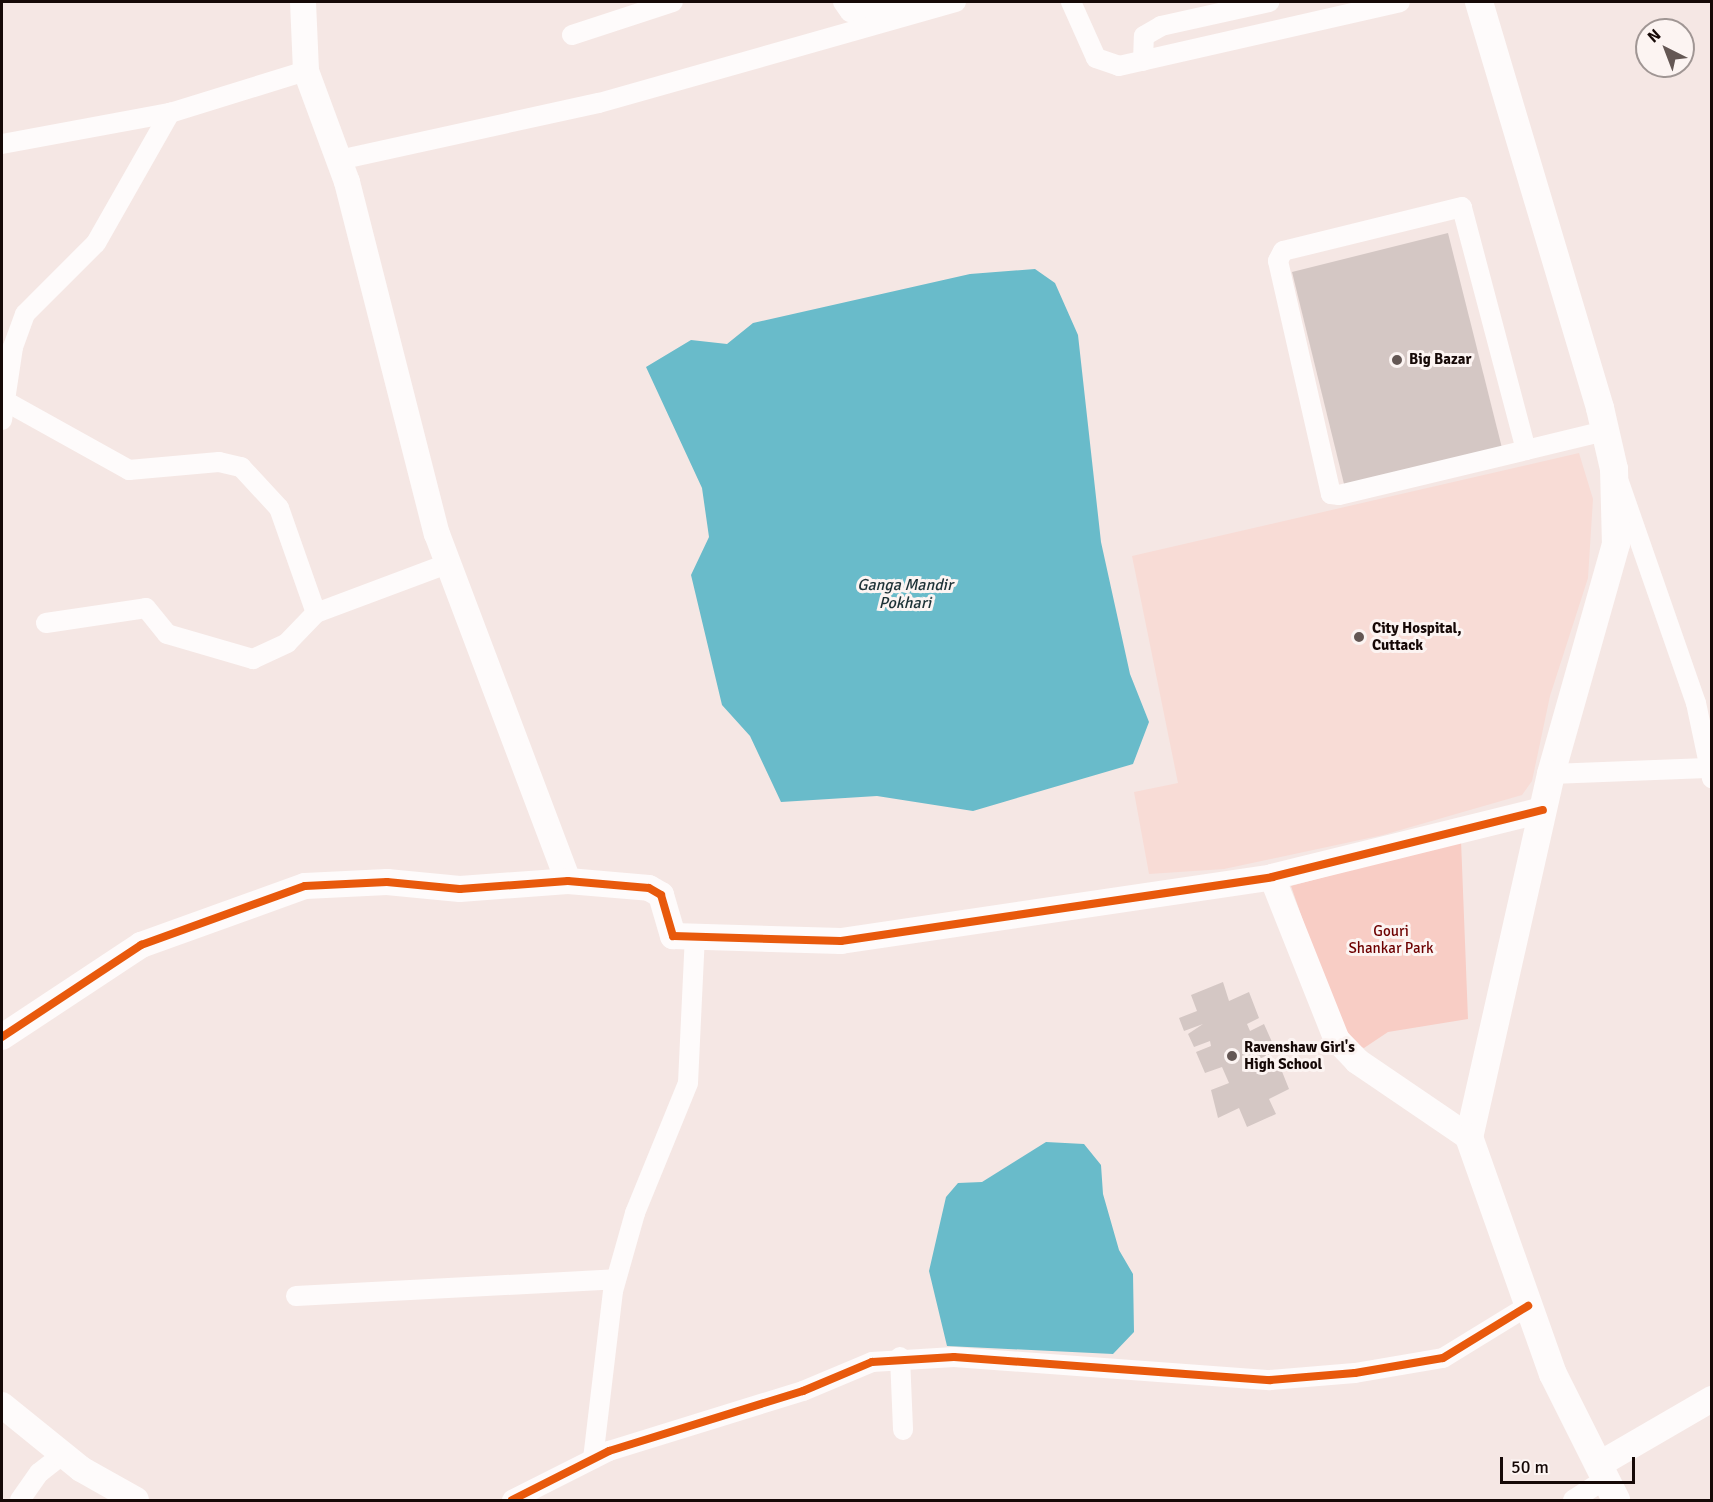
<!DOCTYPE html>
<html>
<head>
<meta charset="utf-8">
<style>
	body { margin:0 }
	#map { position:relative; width:1713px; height:1502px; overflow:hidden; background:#f5e7e4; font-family:Signika,sans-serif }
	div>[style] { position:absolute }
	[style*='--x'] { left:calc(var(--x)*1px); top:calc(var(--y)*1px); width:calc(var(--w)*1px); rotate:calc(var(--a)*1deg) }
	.built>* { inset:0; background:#f8dcd6 }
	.green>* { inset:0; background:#f8cdc5 }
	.water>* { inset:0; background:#69bbca }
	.building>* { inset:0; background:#d4c7c4 }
	.minor>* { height:20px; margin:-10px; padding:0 10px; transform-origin:10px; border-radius:10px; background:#fefbfb }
	.tertiary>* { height:26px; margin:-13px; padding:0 13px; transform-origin:13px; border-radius:13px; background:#fefbfb }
	.secondary>* { height:28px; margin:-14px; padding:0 14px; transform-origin:14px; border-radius:14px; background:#fefbfb }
	.cycleway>* { height:8px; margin:-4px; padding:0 4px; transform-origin:4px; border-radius:4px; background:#e8590c }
	.dots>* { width:16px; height:16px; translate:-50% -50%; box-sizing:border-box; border:3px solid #fcf4f2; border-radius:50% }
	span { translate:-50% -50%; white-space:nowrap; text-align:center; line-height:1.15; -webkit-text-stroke:6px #fcf4f2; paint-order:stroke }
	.poi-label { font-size:15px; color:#160907; font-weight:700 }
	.left { translate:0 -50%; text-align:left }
	.park-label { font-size:15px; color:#6d0000 }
	.water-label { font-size:16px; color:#1c3136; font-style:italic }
	.frame { position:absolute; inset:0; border:3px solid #160907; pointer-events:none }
	.north { position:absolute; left:1635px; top:18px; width:60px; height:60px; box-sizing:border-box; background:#fcf4f2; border:2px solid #a09694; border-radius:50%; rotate:318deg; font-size:16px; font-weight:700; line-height:24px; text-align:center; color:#160907 }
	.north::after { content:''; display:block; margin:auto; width:21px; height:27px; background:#645754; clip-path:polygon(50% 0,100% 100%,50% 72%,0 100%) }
	.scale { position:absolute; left:1500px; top:1457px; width:135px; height:27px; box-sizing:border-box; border:3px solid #160907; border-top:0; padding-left:8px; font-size:18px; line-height:21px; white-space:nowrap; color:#160907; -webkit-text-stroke:4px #fcf4f2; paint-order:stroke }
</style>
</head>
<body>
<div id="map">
	<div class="built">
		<div style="clip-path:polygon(1579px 453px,1593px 499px,1588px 578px,1550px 696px,1532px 781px,1522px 795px,1383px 835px,1224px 869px,1149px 874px,1134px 792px,1178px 783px,1132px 556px)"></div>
	</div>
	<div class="green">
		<div style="clip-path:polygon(1461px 840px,1468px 1019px,1388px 1032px,1364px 1048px,1352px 1044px,1337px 1019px,1291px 886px)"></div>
	</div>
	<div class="water">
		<div style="clip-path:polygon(1035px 269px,1055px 283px,1078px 335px,1101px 542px,1130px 674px,1149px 722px,1133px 764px,973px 811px,877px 796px,781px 802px,750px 736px,722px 705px,691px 575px,709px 537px,702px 488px,646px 367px,691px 340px,727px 344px,753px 323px,970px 274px)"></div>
		<div style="clip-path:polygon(1046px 1142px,1084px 1144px,1101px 1165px,1103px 1194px,1119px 1250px,1133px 1274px,1134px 1332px,1113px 1354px,947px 1346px,929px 1271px,946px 1197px,958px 1183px,982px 1182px)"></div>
	</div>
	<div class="building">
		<div style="clip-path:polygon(1448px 233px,1502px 448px,1345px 488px,1292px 272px)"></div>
		<div style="clip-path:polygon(1223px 982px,1229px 1001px,1249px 992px,1259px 1018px,1247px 1024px,1250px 1031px,1264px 1024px,1276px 1051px,1259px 1059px,1264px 1070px,1279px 1064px,1289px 1089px,1269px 1099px,1276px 1114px,1247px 1127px,1239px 1108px,1218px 1118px,1211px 1090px,1229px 1083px,1222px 1067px,1205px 1073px,1196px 1052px,1211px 1046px,1210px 1041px,1194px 1047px,1188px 1034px,1203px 1024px,1184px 1031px,1179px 1018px,1197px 1011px,1191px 995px)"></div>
	</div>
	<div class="minor">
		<div style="--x:843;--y:2;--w:12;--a:55"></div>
		<div style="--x:850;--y:12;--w:57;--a:-6"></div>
		<div style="--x:1071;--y:2;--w:61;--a:65.9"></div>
		<div style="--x:1096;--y:58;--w:24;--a:19"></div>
		<div style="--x:1119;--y:66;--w:288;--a:-12.8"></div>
		<div style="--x:572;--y:35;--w:106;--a:-18.1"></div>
		<div style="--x:1143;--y:61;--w:25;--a:-88"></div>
		<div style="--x:1144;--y:36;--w:20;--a:-30"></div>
		<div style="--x:1161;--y:26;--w:111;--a:-12.5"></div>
		<div style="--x:2;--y:144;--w:171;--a:-10.5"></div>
		<div style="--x:170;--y:113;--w:142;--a:-17.2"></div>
		<div style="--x:339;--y:160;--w:266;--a:-12.4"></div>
		<div style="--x:599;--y:103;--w:371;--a:-15.8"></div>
		<div style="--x:5;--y:401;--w:142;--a:29.1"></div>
		<div style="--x:129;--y:470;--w:90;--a:-5.1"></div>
		<div style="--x:219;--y:462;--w:23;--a:13"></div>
		<div style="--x:241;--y:467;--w:56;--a:47.2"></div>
		<div style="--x:279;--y:508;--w:111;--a:70.6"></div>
		<div style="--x:316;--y:613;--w:140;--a:-20.5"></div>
		<div style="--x:2;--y:420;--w:74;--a:-81.4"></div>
		<div style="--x:13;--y:347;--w:35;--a:-70"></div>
		<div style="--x:25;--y:314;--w:100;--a:-45"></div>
		<div style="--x:96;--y:243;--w:150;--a:-60.4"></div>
		<div style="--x:1526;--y:450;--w:251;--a:-104.8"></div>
		<div style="--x:1462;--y:207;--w:184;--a:166.2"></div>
		<div style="--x:1283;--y:251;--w:11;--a:117"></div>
		<div style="--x:1278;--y:261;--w:239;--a:77.2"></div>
		<div style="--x:1331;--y:494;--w:8;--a:7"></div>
		<div style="--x:1339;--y:495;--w:192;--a:-13.5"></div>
		<div style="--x:1526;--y:450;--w:81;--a:-13.5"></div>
		<div style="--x:1619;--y:482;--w:234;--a:70.8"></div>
		<div style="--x:1696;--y:703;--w:77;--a:78"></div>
		<div style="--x:46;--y:623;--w:101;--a:-8.5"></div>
		<div style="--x:146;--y:608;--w:33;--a:51"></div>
		<div style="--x:167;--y:634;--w:90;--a:16.2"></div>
		<div style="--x:253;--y:659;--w:38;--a:-25"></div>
		<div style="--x:287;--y:643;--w:42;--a:-46"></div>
		<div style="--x:1551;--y:774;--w:156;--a:-2.2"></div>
		<div style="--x:296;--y:1296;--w:320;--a:-3"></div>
		<div style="--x:900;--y:1357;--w:73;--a:87.6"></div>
		<div style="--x:593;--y:1459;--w:169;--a:-83.2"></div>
		<div style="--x:613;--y:1291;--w:81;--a:-74.2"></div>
		<div style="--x:635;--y:1213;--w:140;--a:-67.8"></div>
		<div style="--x:688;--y:1083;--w:147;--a:-87.3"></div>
		<div style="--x:20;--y:1500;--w:33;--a:-55"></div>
		<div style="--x:39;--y:1473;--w:31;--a:-38"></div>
		<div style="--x:512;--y:1500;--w:109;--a:-26.8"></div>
		<div style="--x:609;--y:1451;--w:203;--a:-17.2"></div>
		<div style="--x:803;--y:1391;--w:75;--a:-22.8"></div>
		<div style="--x:872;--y:1362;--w:82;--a:-3.5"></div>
		<div style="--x:954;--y:1357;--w:317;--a:4.2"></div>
		<div style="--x:1270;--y:1380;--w:85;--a:-4.7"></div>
		<div style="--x:1355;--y:1373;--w:89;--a:-9.7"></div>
		<div style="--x:1443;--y:1358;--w:100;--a:-31.5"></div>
		<div style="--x:1573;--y:1500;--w:38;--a:-33"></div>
	</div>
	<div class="tertiary">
		<div style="--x:303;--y:2;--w:69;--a:87.5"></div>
		<div style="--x:306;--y:71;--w:118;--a:69.7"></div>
		<div style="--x:347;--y:182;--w:363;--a:75.7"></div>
		<div style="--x:437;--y:534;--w:371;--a:69.3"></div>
		<div style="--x:1272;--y:877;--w:175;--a:68.3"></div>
		<div style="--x:1337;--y:1040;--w:29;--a:46"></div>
		<div style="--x:1357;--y:1061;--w:135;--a:34.2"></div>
		<div style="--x:2;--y:1037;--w:167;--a:-33.5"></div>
		<div style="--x:141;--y:945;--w:174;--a:-19.8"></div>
		<div style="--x:305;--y:886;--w:82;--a:-2.8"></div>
		<div style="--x:387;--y:882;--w:73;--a:5.5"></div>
		<div style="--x:460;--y:889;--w:108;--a:-4.2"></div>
		<div style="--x:568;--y:881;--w:81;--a:4.9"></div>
		<div style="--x:649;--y:888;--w:14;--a:30"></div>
		<div style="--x:661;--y:895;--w:43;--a:73.7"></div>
		<div style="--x:673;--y:936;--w:168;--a:1.7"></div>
		<div style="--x:841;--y:941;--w:436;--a:-8.4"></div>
		<div style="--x:1272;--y:877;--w:279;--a:-13.9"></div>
		<div style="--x:2;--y:1405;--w:102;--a:39"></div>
		<div style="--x:81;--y:1469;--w:63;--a:29.4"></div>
		<div style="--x:1598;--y:1465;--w:132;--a:-30.1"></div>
	</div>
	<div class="secondary">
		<div style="--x:1479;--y:2;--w:424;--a:73.4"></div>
		<div style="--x:1600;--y:408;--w:63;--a:77.1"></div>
		<div style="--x:1614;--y:469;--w:75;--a:88.5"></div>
		<div style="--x:1616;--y:544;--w:239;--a:105.8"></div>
		<div style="--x:1551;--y:774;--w:372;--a:102.7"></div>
		<div style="--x:1469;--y:1137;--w:251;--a:70.5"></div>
		<div style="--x:1553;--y:1374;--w:141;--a:63.4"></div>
	</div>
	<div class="cycleway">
		<div style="--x:2;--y:1037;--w:167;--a:-33.5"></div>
		<div style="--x:141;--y:945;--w:174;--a:-19.8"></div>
		<div style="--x:305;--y:886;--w:82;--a:-2.8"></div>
		<div style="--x:387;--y:882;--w:73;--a:5.5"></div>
		<div style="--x:460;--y:889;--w:108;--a:-4.2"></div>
		<div style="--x:568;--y:881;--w:81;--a:4.9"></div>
		<div style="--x:649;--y:888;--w:14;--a:30"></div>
		<div style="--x:661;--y:895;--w:43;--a:73.7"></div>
		<div style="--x:673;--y:936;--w:168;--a:1.7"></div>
		<div style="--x:841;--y:941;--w:436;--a:-8.4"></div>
		<div style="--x:1272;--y:877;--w:279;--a:-13.9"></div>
		<div style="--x:512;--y:1500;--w:109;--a:-26.8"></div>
		<div style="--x:609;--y:1451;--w:203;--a:-17.2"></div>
		<div style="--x:803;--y:1391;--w:75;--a:-22.8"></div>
		<div style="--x:872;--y:1362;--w:82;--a:-3.5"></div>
		<div style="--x:954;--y:1357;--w:317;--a:4.2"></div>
		<div style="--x:1270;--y:1380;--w:85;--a:-4.7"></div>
		<div style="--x:1355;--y:1373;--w:89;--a:-9.7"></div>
		<div style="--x:1443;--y:1358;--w:100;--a:-31.5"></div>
	</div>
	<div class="dots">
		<div style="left:1397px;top:360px;background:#645754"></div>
		<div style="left:1359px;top:637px;background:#645754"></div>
		<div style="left:1232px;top:1056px;background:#645754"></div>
	</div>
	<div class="poi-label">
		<span class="left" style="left:1409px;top:360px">Big Bazar</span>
		<span class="left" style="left:1372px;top:637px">City Hospital,<br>Cuttack</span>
		<span class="left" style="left:1244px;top:1056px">Ravenshaw Girl's<br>High School</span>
	</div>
	<div class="park-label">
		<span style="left:1391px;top:940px">Gouri<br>Shankar Park</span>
	</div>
	<div class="water-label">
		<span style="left:905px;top:594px">Ganga Mandir<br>Pokhari</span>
	</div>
	<div class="frame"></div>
	<div class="north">N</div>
	<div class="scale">50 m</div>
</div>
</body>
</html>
